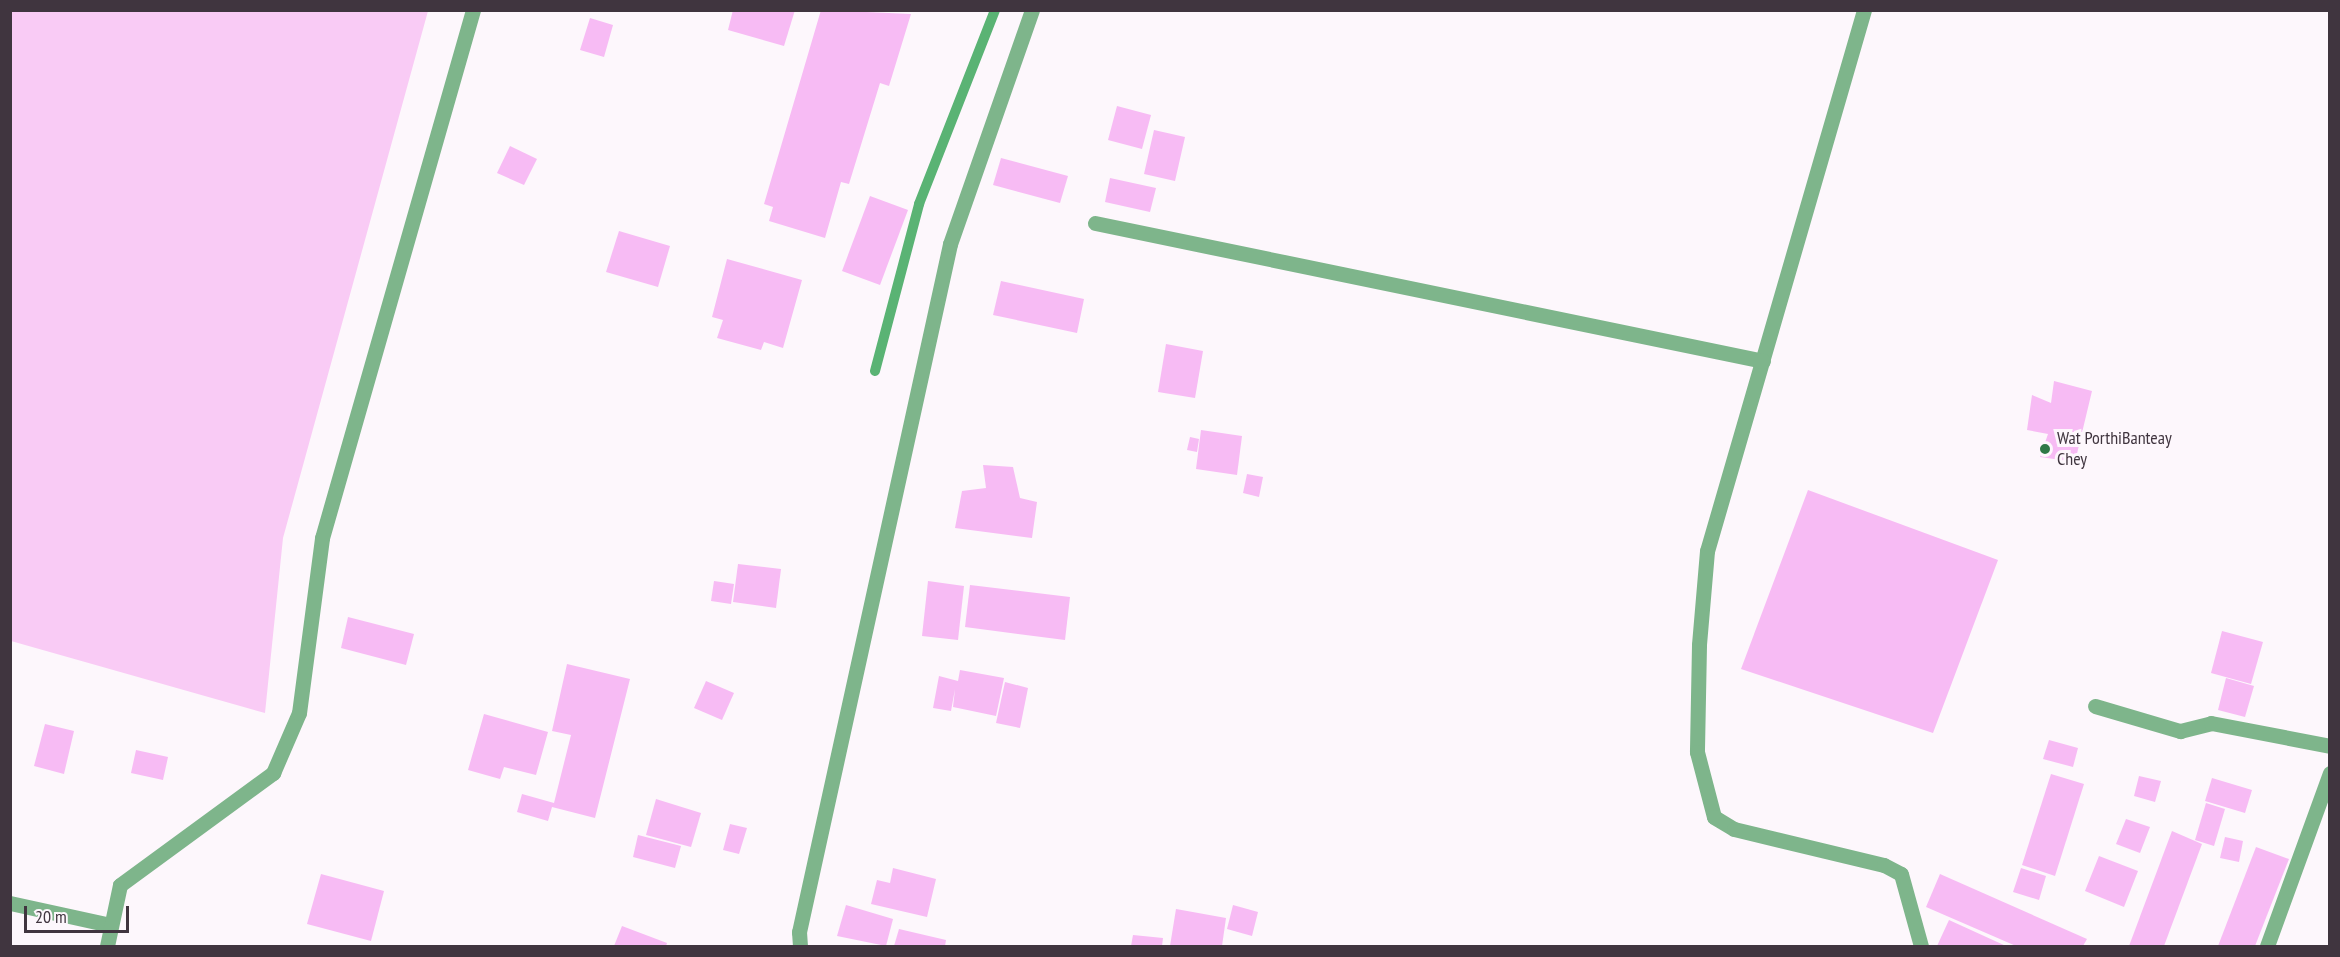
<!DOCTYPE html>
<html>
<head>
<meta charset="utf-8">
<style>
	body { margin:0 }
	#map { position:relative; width:2340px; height:957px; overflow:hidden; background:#fdf7fc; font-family:"PT Sans Narrow",sans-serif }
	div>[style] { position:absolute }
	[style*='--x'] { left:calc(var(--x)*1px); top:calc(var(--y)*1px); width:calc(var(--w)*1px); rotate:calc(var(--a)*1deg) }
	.green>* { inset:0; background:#f9cbf5 }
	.stream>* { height:10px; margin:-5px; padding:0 5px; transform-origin:5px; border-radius:5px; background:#5ab374 }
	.building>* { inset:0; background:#f7bbf4 }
	.minor>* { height:15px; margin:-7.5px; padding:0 7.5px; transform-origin:7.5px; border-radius:7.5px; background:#7eb58b }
	.dots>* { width:16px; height:16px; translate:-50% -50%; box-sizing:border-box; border:3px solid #fdf7fc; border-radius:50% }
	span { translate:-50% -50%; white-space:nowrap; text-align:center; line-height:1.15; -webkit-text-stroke:6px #fdf7fc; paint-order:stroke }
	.poi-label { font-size:18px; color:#40353f }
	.left { translate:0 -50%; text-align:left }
	.frame { position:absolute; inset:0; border:12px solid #40353f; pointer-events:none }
	.scale { position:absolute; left:24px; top:906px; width:105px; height:27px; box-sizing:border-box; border:3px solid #40353f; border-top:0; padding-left:8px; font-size:18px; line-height:21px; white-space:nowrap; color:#40353f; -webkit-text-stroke:4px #fdf7fc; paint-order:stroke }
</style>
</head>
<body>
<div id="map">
	<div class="green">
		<div style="clip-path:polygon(10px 11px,428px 11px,283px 538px,265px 713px,11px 641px)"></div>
	</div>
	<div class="stream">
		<div style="--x:875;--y:371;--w:173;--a:-75.2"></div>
		<div style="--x:919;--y:204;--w:208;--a:-68.6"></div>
	</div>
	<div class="building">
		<div style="clip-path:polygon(733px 10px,795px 10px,784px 46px,728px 30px)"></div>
		<div style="clip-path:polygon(821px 10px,911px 14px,889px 86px,880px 83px,849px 184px,841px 182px,825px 238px,769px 221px,773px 207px,764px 204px)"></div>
		<div style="clip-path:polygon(590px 18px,613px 25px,604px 57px,580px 50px)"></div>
		<div style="clip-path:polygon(1117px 106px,1151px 115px,1142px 149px,1108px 140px)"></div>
		<div style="clip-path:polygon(1154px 130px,1185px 137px,1175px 181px,1144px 174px)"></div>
		<div style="clip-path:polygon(510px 146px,537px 159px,524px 185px,497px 173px)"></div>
		<div style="clip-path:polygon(1001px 158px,1068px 176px,1060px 203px,993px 185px)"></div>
		<div style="clip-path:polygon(1110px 178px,1156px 188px,1150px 212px,1105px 202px)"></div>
		<div style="clip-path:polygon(870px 196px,908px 210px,880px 285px,842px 271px)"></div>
		<div style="clip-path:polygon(619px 231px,670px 246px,658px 287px,606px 272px)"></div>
		<div style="clip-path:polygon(727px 259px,802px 280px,783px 348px,764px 342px,761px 350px,717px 338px,723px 320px,712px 317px)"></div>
		<div style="clip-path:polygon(1001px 281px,1084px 299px,1077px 333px,993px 315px)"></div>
		<div style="clip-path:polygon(1166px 344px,1203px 351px,1195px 398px,1158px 392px)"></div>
		<div style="clip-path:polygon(2054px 381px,2092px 391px,2075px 462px,2040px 457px,2048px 434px,2027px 430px,2032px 395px,2051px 403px)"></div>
		<div style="clip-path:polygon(1201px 430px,1242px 436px,1237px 475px,1196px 469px)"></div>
		<div style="clip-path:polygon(1190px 437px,1199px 439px,1197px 452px,1187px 450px)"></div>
		<div style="clip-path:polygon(983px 465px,1013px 467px,1020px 498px,1037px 502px,1032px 538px,955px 528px,962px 491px,986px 488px)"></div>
		<div style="clip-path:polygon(1247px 474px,1263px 477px,1259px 497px,1243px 493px)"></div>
		<div style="clip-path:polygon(1808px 490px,1998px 560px,1933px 733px,1741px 669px)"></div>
		<div style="clip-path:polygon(738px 564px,781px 569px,776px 608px,733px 602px)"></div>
		<div style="clip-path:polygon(714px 581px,734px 584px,731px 604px,711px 601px)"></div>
		<div style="clip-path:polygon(928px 581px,964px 586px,958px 640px,922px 636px)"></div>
		<div style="clip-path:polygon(970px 585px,1070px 597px,1065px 640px,965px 627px)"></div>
		<div style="clip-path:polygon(348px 617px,414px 634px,406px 665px,341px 648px)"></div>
		<div style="clip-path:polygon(2222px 631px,2263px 642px,2251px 684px,2211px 673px)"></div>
		<div style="clip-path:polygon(567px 664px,630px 679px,595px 818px,552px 807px,548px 821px,517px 812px,522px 794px,554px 803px,571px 735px,552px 731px)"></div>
		<div style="clip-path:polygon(960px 670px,1004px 678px,996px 716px,953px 707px,955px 689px,951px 711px,933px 708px,939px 676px,958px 681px)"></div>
		<div style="clip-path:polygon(2226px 678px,2254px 686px,2245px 717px,2218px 710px)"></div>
		<div style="clip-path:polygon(706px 681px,734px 693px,722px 720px,694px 708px)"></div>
		<div style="clip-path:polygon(1005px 682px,1028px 688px,1020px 728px,996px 723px)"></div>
		<div style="clip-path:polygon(484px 714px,548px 732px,536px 775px,504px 767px,500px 779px,468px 770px)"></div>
		<div style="clip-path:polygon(45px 724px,74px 731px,64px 774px,34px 766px)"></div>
		<div style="clip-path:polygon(2049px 740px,2078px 748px,2073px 767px,2043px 759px)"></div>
		<div style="clip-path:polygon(136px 750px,168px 757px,163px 780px,131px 773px)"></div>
		<div style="clip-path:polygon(2051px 774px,2084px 784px,2055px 876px,2022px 865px)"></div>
		<div style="clip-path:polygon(2139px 776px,2161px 781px,2155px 802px,2134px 796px)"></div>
		<div style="clip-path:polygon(2212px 778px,2252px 790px,2245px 813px,2205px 801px)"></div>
		<div style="clip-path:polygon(656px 799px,701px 813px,691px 847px,646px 835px)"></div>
		<div style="clip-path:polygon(2206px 803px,2225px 809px,2214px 846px,2195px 840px)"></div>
		<div style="clip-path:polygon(2126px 819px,2150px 827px,2140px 853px,2116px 844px)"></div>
		<div style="clip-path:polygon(730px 824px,747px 828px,739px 854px,723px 850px)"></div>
		<div style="clip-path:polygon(2172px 831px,2202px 844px,2164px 946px,2129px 946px)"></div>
		<div style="clip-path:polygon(638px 835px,681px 846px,675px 868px,633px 857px)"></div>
		<div style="clip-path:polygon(2225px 837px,2243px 841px,2239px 862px,2220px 858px)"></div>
		<div style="clip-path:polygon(2256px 847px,2289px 859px,2255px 946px,2218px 946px)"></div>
		<div style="clip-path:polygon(2099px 856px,2138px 871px,2124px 907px,2085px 891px)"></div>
		<div style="clip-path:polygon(893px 868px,936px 879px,927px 917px,871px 904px,877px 880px,890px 883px)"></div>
		<div style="clip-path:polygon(2021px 868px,2046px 876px,2039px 900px,2013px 892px)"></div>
		<div style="clip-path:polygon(321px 874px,384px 891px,371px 941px,307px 924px)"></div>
		<div style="clip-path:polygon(1940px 874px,2087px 939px,2083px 946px,2016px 946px,1926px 907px)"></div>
		<div style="clip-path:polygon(846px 905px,893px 919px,886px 946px,837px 936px)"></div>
		<div style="clip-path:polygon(1233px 905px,1258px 912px,1252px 936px,1227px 929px)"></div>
		<div style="clip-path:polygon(1176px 909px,1226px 918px,1222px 946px,1170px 946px)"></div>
		<div style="clip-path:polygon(1949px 920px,2006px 946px,1937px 946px)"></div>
		<div style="clip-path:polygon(622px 926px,667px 943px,666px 946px,614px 946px)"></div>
		<div style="clip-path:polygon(899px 929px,946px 940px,945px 946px,894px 946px)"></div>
		<div style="clip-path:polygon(1133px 935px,1163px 938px,1162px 946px,1131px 946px)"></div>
	</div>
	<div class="minor">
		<div style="--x:1864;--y:10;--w:563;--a:106.18"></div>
		<div style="--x:1707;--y:551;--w:94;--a:94.9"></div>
		<div style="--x:1699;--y:645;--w:107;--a:91.1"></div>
		<div style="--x:1697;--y:752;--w:67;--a:75.3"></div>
		<div style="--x:1714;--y:817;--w:23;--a:31"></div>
		<div style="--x:1734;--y:829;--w:154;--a:13.5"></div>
		<div style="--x:1884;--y:865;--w:19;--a:28"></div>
		<div style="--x:1901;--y:874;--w:75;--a:74.5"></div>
		<div style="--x:1095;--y:223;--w:682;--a:11.67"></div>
		<div style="--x:2095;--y:706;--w:89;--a:16.4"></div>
		<div style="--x:2180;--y:731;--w:32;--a:-14"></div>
		<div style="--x:2211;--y:723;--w:121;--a:10.9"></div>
		<div style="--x:10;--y:903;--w:102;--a:12.4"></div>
		<div style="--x:107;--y:946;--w:62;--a:-78"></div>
		<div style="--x:120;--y:885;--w:190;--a:-36.2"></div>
		<div style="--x:273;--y:773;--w:65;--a:-66.6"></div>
		<div style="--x:299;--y:713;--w:177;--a:-82.5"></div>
		<div style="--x:322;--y:538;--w:549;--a:-74.04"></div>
		<div style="--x:800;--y:946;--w:14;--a:-94"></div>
		<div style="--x:799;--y:932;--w:704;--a:-77.62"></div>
		<div style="--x:950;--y:244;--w:248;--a:-70.7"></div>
		<div style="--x:2267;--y:946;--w:184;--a:-70"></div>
	</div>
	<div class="dots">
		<div style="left:2045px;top:449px;background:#2f7947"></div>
	</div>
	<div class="poi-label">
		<span class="left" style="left:2057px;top:449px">Wat PorthiBanteay<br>Chey</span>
	</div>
	<div class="frame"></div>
	<div class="scale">20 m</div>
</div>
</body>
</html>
